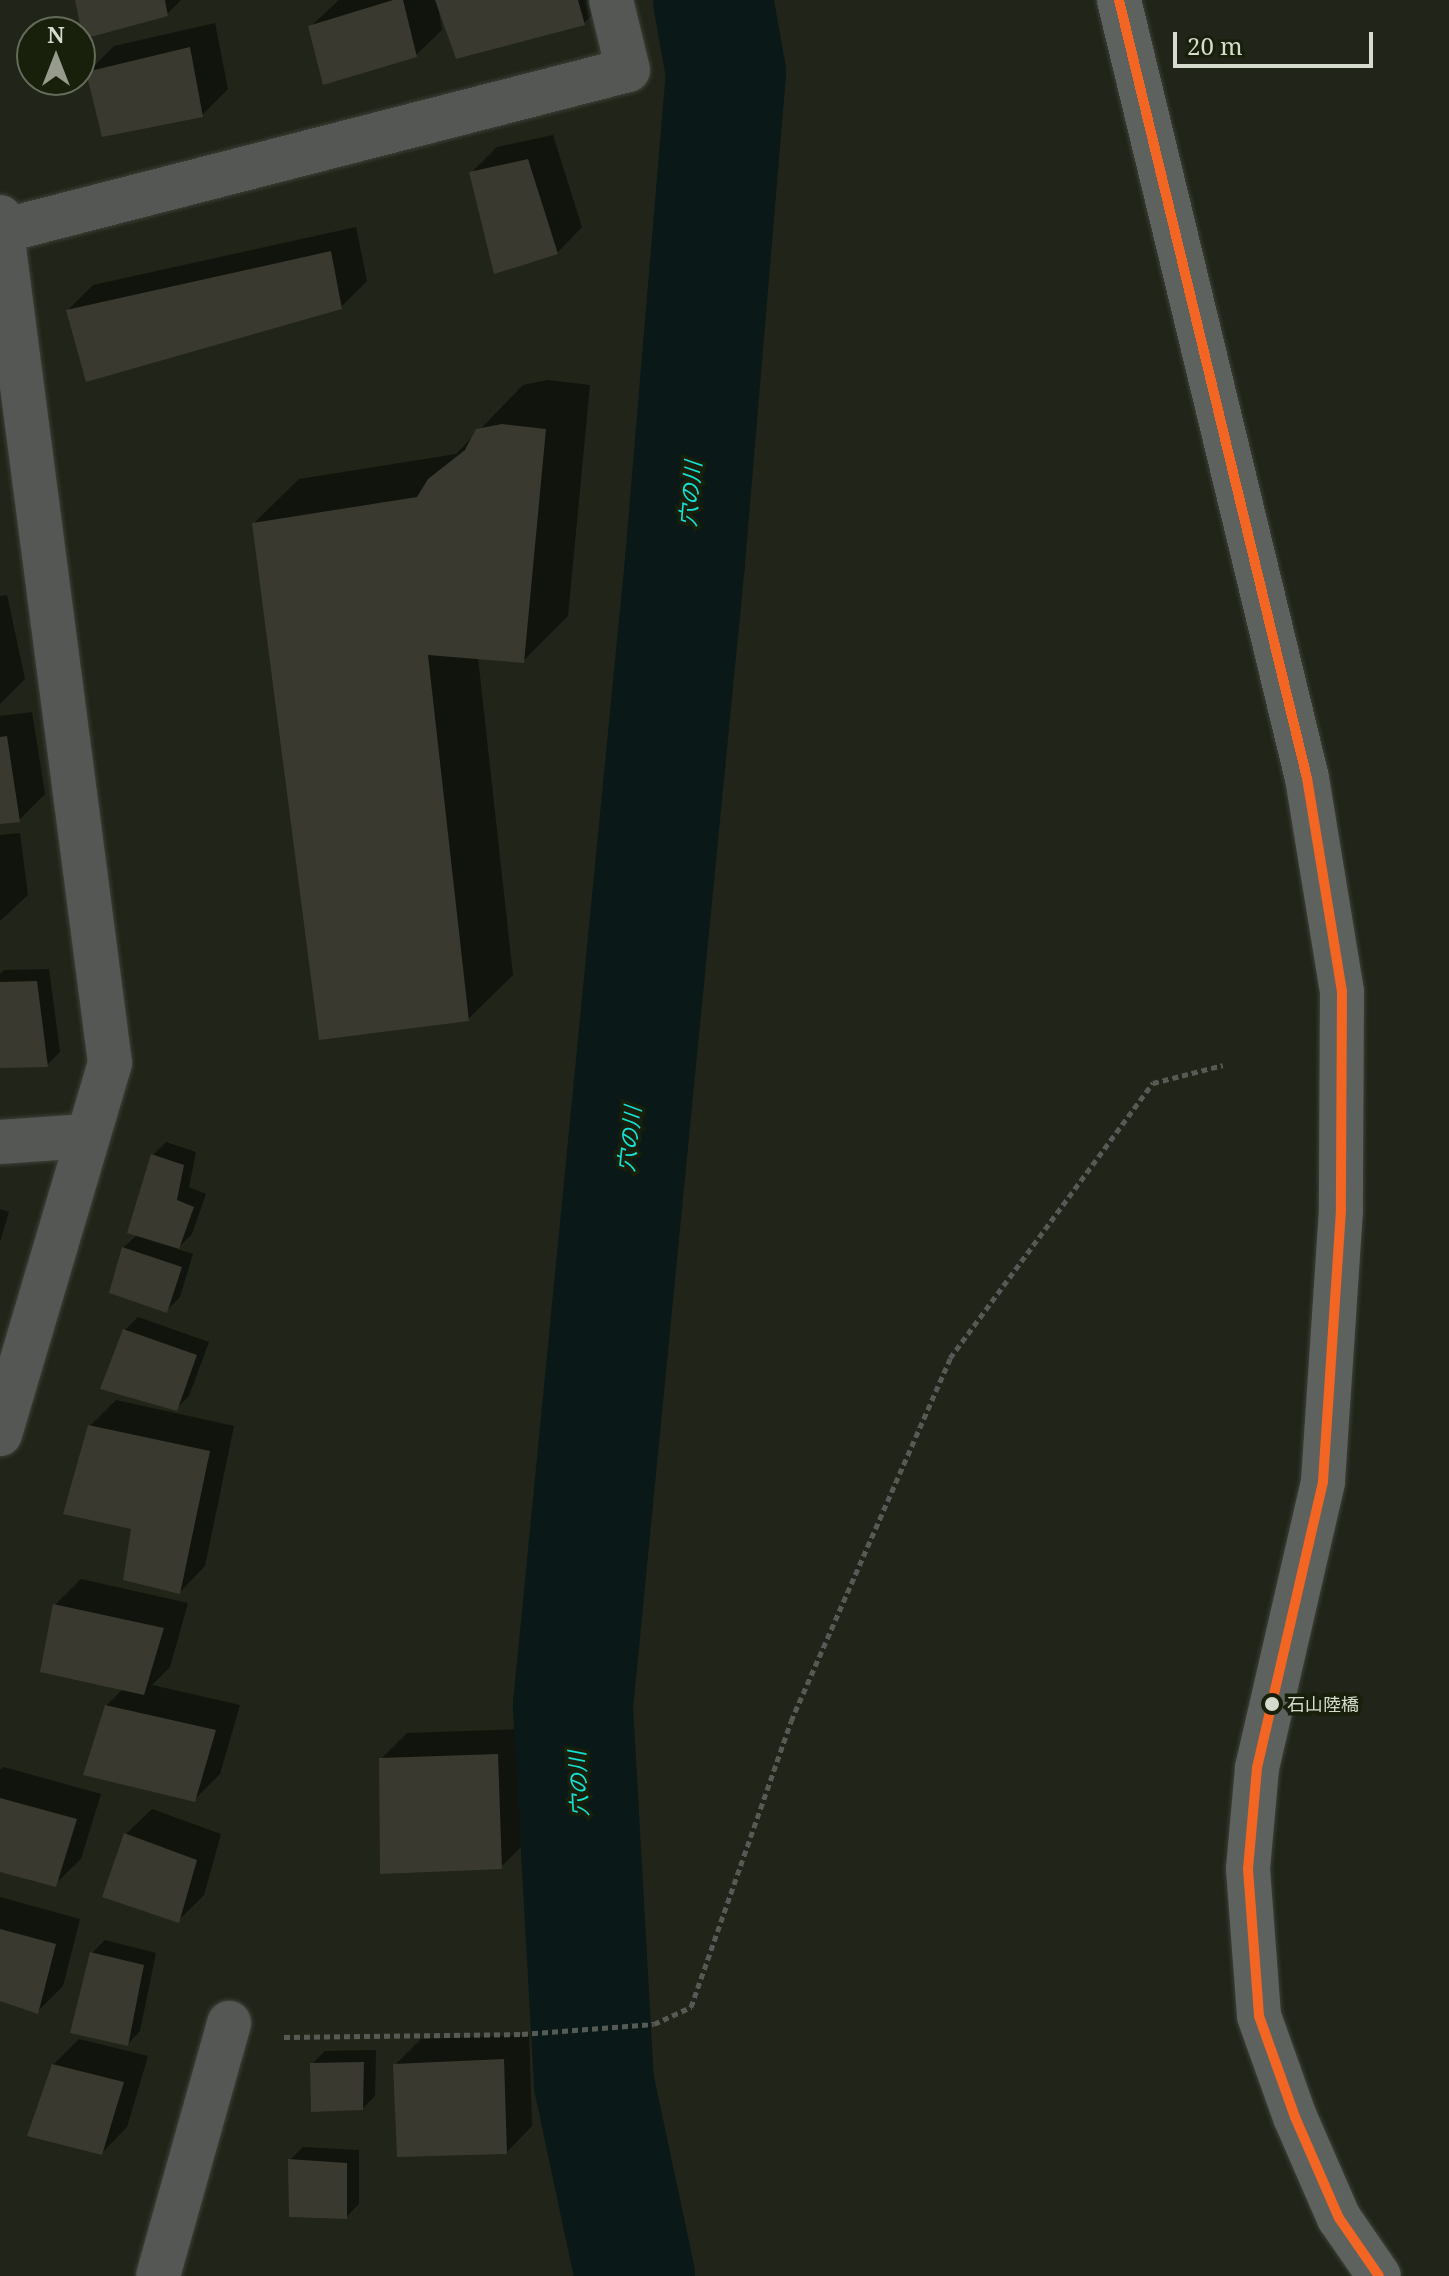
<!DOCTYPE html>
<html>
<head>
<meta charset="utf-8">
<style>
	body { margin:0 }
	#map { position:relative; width:1449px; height:2276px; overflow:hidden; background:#202419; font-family:"Noto Serif","Noto Sans JP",serif }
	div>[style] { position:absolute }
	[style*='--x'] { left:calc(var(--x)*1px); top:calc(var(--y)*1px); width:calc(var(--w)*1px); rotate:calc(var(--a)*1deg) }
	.shadow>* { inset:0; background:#0007 }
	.river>* { height:120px; margin:-60px; padding:0 60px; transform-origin:60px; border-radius:60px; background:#0a1917 }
	.building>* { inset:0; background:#393930 }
	.path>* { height:5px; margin-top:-2.5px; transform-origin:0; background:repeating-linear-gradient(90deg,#565a54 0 6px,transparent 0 10px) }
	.roads { filter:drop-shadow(0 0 2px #3c4037) drop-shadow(0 0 2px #3c4037) }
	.street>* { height:44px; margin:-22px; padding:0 22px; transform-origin:22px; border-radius:22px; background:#545754 }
	.secondary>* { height:44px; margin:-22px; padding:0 22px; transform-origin:22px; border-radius:22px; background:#5e625e }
	.bus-1>* { height:10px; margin:-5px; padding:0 5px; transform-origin:5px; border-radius:5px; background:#f26522 }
	.dots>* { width:22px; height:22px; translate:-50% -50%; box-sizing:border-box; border:4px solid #18200b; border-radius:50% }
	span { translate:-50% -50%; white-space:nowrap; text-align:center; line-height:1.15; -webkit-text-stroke:7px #18200b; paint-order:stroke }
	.bus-label { font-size:18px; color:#d5dbcd }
	.left { translate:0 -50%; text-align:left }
	.water-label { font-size:22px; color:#17e2d8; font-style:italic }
	.north { position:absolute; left:16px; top:16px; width:80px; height:80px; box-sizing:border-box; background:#18200b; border:2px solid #646b59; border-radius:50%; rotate:0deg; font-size:22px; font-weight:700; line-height:32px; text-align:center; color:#d5dbcd }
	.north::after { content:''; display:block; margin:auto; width:28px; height:36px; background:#969b8e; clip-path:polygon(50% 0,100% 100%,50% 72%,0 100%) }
	.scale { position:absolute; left:1173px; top:32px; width:200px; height:36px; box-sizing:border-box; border:4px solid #d5dbcd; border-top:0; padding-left:10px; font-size:24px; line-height:28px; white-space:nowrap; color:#d5dbcd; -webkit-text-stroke:6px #18200b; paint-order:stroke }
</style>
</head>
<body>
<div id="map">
	<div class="shadow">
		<div style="clip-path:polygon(77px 0,181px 0,167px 14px)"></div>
		<div style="clip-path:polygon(437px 0,442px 30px,416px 55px,310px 27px,339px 0)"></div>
		<div style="clip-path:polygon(438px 0,608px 0,584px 23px)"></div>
		<div style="clip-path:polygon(215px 23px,228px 89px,202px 115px,88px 72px,114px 46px)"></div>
		<div style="clip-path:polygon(553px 135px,582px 227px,557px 253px,471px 173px,497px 147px)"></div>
		<div style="clip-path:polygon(356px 227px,367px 281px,341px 307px,68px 310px,93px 285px)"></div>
		<div style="clip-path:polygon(548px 380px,590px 385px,568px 616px,523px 661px,478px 658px,513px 975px,468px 1019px,254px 523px,299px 479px,456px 454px,523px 385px)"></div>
		<div style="clip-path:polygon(7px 595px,25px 679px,0 704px,0 596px)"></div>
		<div style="clip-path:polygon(32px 712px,45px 794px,19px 820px,0 822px,0 716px)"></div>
		<div style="clip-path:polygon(20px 833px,28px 895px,0 921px,0 835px)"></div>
		<div style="clip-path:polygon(49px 969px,60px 1052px,47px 1065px,0 1066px,0 974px,4px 970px)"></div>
		<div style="clip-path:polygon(166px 1142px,196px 1152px,189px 1187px,206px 1194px,192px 1234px,177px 1249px,193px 1254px,180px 1297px,167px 1310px,123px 1248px,138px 1234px,153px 1155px)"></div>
		<div style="clip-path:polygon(0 1209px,9px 1212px,0 1242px)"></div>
		<div style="clip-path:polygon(138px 1317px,209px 1342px,189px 1396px,176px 1409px,125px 1330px)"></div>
		<div style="clip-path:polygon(116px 1400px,234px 1426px,205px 1566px,180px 1592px,134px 1527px,90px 1426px)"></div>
		<div style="clip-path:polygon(81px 1579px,188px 1603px,170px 1667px,152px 1685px,240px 1705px,220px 1774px,194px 1800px,106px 1706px,124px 1688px,55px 1605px)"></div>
		<div style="clip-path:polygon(523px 1729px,527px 1841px,501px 1867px,381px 1759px,407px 1733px)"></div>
		<div style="clip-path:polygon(4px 1767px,101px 1794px,81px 1859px,55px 1884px,0 1870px,0 1770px)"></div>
		<div style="clip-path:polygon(152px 1809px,221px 1834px,204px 1895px,178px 1921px,126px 1834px)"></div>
		<div style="clip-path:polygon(0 1897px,80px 1919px,63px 1986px,37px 2012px,0 1999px)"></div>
		<div style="clip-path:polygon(105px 1940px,156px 1953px,140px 2031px,128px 2044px,92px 1953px)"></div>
		<div style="clip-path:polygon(529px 2035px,532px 2126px,507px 2152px,395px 2065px,421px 2039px)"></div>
		<div style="clip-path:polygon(79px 2039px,148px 2056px,127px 2127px,102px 2153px,53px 2065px)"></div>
		<div style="clip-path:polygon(376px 2050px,375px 2096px,363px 2108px,312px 2064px,325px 2051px)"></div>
		<div style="clip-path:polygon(303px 2147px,359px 2150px,359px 2204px,346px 2217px,290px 2160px)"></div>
	</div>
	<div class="river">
		<div style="--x:635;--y:2276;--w:197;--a:-102"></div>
		<div style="--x:594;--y:2083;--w:378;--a:-93.2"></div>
		<div style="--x:573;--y:1706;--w:1150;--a:-84.41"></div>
		<div style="--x:685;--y:561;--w:490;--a:-85.2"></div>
		<div style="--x:726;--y:73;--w:74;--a:-100.1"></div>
	</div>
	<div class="building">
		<div style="clip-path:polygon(75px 0,165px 0,168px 16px,83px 39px)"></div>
		<div style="clip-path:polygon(393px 0,403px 0,417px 57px,323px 85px,308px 26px)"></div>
		<div style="clip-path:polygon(435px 0,578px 0,585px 25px,456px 59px)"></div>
		<div style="clip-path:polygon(190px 47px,203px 117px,102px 137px,86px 72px)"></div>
		<div style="clip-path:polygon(528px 159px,558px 254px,494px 274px,469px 172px)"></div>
		<div style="clip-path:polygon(331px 251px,342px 309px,86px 382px,66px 310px)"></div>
		<div style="clip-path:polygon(502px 424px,546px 429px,524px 663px,428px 655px,469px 1021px,319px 1040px,252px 523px,417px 497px,428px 479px,465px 450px,476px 429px)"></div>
		<div style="clip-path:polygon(7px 736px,20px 822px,0 824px,0 737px)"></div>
		<div style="clip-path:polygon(37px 981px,48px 1067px,0 1068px,0 982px)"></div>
		<div style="clip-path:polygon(151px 1154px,184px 1165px,177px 1200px,194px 1207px,179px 1249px,127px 1233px)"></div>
		<div style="clip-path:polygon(122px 1247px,182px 1267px,167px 1313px,109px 1293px)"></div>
		<div style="clip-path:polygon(123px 1329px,197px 1355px,177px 1411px,100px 1389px)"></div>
		<div style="clip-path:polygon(88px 1425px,210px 1451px,180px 1594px,123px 1580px,131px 1529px,63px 1514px)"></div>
		<div style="clip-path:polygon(53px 1604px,164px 1628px,144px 1695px,40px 1672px)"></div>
		<div style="clip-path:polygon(105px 1705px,216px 1730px,195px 1802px,83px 1775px)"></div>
		<div style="clip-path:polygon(498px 1754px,502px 1869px,380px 1874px,379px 1758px)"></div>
		<div style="clip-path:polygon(0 1798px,77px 1819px,56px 1887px,0 1872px)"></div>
		<div style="clip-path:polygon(124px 1833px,197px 1860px,179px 1923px,102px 1897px)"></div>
		<div style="clip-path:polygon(0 1929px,56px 1944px,38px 2014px,0 2001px)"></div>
		<div style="clip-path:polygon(90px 1952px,144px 1965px,128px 2046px,70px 2033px)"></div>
		<div style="clip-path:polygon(504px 2059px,507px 2154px,397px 2157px,393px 2064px)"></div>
		<div style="clip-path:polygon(364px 2062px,363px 2110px,311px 2112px,310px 2063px)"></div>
		<div style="clip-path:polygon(52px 2064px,124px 2082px,102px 2155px,27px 2136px)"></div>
		<div style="clip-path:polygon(288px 2159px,347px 2163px,347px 2219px,289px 2217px)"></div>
	</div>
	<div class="path">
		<div style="--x:284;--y:2037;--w:238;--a:-0.7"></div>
		<div style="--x:522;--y:2034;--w:132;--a:-4.3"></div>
		<div style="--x:654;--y:2024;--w:41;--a:-24.7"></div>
		<div style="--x:691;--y:2007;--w:303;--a:-70.7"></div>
		<div style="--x:791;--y:1721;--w:396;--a:-66.3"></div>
		<div style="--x:950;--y:1358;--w:342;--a:-53.6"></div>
		<div style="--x:1153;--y:1083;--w:72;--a:-14.4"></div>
	</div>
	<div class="roads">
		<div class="street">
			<div style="--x:0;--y:217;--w:853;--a:82.59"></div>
			<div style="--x:110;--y:1063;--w:387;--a:106.5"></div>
			<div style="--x:2;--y:231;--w:646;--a:-14.42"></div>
			<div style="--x:628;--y:70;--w:72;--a:-103.7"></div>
			<div style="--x:0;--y:1142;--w:86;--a:-4"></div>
			<div style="--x:158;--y:2276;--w:263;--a:-74.3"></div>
		</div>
		<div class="secondary">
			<div style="--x:1119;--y:0;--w:800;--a:76.42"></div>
			<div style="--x:1307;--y:778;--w:216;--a:80.7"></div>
			<div style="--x:1342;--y:991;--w:219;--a:90.3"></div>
			<div style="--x:1341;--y:1210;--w:273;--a:93.8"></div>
			<div style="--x:1323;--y:1482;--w:294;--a:103"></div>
			<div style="--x:1257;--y:1768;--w:101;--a:95.1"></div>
			<div style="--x:1248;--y:1869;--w:147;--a:85.7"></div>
			<div style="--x:1259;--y:2016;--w:107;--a:70.4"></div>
			<div style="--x:1295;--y:2117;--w:110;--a:66.5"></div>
			<div style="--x:1339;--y:2218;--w:70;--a:55.4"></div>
		</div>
	</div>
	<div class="bus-1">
		<div style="--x:1119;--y:0;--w:800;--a:76.42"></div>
		<div style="--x:1307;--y:778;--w:216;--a:80.7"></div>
		<div style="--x:1342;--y:991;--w:219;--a:90.3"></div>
		<div style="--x:1341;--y:1210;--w:273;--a:93.8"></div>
		<div style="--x:1323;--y:1482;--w:294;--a:103"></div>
		<div style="--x:1257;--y:1768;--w:101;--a:95.1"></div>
		<div style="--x:1248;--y:1869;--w:147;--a:85.7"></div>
		<div style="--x:1259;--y:2016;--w:107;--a:70.4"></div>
		<div style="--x:1295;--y:2117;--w:110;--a:66.5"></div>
		<div style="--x:1339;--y:2218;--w:70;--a:55.4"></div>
	</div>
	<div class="dots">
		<div style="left:1272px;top:1704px;background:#d5dbcd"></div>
	</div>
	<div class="bus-label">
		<span class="left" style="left:1287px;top:1704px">石山陸橋</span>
	</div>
	<div class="water-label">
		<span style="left:690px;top:494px;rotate:-85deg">穴の川</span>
		<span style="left:629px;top:1139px;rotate:-84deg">穴の川</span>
		<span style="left:578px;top:1784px;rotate:-93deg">穴の川</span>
	</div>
	<div class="north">N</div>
	<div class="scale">20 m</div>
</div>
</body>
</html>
